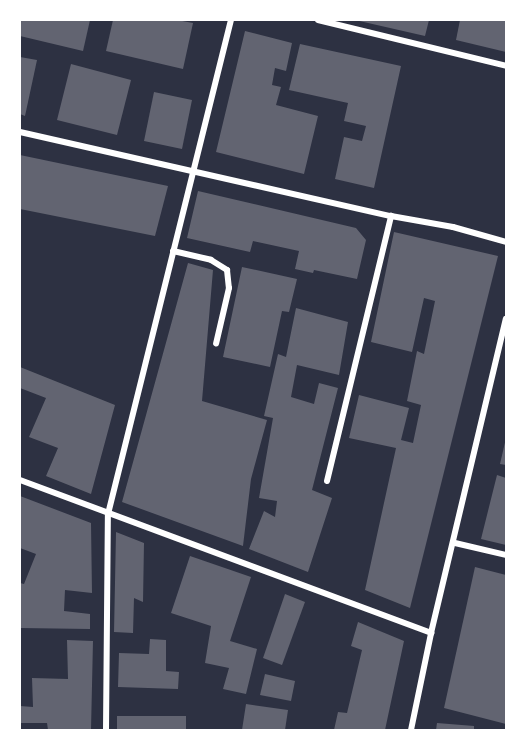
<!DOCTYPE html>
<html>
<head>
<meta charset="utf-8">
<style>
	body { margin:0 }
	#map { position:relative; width:526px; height:750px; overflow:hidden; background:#2d3142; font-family:Mulish,sans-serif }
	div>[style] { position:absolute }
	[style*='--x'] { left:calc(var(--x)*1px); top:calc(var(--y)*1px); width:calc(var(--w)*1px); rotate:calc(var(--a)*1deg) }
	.building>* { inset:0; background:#626471 }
	.minor>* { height:6px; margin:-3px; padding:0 3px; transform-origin:3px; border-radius:3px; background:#fff }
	span { translate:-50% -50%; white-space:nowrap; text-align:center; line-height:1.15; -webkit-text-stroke:6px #fff; paint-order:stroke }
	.frame { position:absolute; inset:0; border:21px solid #fff; pointer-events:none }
</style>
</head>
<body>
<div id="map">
	<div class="building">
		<div style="clip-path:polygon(20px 20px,90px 20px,83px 51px,20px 36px)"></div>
		<div style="clip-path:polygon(113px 20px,177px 20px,193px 23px,183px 69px,106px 51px)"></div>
		<div style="clip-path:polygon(355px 20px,429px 20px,425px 36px)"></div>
		<div style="clip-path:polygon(460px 20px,506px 20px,506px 52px,456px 40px)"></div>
		<div style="clip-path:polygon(245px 31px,292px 43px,286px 71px,275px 68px,272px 85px,281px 87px,276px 105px,318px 116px,304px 174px,216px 152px)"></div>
		<div style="clip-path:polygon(300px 44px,401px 66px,374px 188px,335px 179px,344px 137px,362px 141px,366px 126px,344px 121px,348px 103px,289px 90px)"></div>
		<div style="clip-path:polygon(20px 57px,37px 60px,25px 116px,20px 114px)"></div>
		<div style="clip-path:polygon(71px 64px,131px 80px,117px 135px,57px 120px)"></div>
		<div style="clip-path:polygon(154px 92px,192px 100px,182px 149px,144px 141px)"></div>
		<div style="clip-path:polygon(20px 155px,168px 186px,155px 236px,20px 209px)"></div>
		<div style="clip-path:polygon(198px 191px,356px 228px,366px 240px,357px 279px,314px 270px,313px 273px,295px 269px,299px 251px,253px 241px,250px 252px,187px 238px)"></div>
		<div style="clip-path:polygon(394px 232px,498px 256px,410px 608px,365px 590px,396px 448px,349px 438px,359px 395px,409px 408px,401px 440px,413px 443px,421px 405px,407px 401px,417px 351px,424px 354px,435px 301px,424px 298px,412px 352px,371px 342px)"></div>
		<div style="clip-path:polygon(188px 263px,213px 270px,202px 401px,267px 420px,251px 479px,243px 546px,122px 502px)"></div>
		<div style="clip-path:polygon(242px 267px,297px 279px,289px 312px,282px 311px,270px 367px,223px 357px)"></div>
		<div style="clip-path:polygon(296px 308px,348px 322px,339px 375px,297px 365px,291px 397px,314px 404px,319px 383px,338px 388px,312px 490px,332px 498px,308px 572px,249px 549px,264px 511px,275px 517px,277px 501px,259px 498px,273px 418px,264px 416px,278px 354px,286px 357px)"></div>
		<div style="clip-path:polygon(20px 367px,115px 405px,91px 494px,46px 476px,58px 448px,29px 437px,46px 398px,20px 388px)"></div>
		<div style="clip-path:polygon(506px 438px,506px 465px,500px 464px)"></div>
		<div style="clip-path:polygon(497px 475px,506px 478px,506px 545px,481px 539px)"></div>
		<div style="clip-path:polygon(20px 496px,91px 523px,92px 593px,65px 590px,64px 611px,90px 614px,90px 629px,20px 628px,20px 583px,24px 584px,36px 554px,20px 548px)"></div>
		<div style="clip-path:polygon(116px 532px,144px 543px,143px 602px,134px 598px,133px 633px,114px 632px)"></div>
		<div style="clip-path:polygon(190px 556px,251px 577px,230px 641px,257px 649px,246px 694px,223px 689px,229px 668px,205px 663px,211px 626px,171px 613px)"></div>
		<div style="clip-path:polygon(475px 567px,506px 575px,506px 724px,444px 708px)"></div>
		<div style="clip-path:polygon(285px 594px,305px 602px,282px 665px,263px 658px)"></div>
		<div style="clip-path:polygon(358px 622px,404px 641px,385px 730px,334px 730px,338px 712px,347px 713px,362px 650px,351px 646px)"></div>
		<div style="clip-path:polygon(150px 639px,166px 640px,166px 671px,179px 672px,178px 689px,118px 687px,119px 653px,149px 654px)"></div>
		<div style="clip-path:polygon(67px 640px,93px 641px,91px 730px,48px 730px,47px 723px,20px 723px,20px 706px,33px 707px,32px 678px,68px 679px)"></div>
		<div style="clip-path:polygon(265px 674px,295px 681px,291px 701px,260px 695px)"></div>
		<div style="clip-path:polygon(246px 704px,288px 710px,285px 730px,242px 730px)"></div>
		<div style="clip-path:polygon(117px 716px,186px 716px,186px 730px,117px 730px)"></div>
		<div style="clip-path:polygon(437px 723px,474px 726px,474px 730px,436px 730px)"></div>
	</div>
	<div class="minor">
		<div style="--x:318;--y:20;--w:194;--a:13.7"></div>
		<div style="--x:20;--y:132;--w:380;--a:12.8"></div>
		<div style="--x:391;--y:216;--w:63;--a:10.1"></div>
		<div style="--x:453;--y:227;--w:55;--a:15.8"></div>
		<div style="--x:173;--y:251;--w:39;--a:13"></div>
		<div style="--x:211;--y:260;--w:19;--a:32"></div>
		<div style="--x:227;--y:270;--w:18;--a:84"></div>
		<div style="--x:229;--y:288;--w:57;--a:103.1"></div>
		<div style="--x:20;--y:480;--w:439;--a:20.4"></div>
		<div style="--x:327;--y:481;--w:273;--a:-76.4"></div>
		<div style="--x:455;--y:543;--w:52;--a:13.2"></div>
		<div style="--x:106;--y:730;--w:216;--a:-89.5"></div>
		<div style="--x:108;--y:514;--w:509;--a:-76.02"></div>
		<div style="--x:411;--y:730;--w:99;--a:-78.3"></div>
		<div style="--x:431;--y:633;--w:323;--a:-76.6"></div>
	</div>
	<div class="frame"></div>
</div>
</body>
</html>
